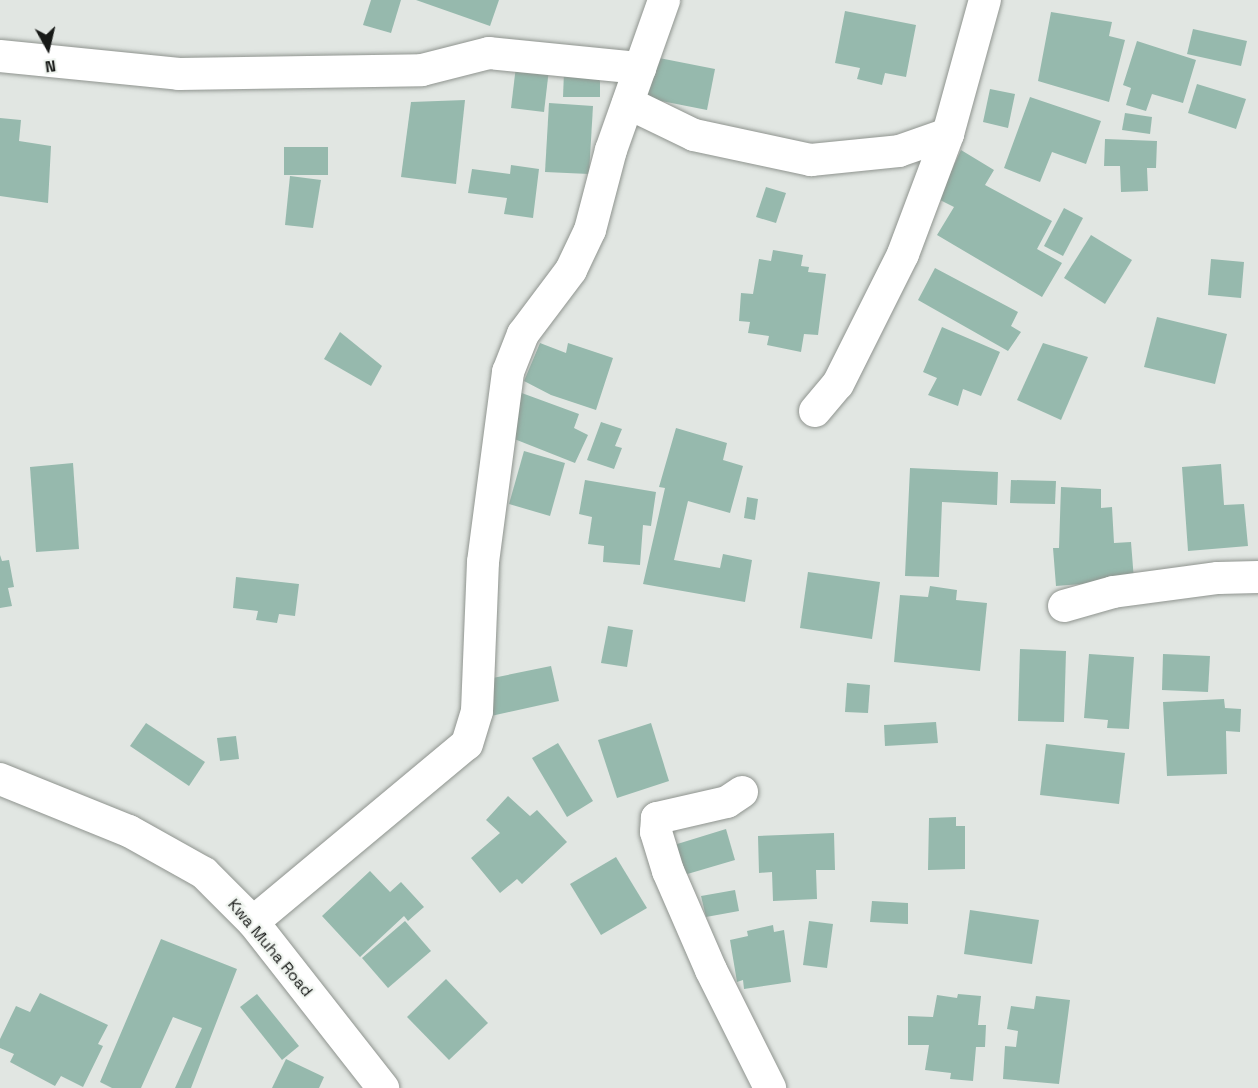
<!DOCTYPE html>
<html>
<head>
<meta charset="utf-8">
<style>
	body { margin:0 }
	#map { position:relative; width:1258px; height:1088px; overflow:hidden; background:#e1e6e2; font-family:"Space Grotesk",sans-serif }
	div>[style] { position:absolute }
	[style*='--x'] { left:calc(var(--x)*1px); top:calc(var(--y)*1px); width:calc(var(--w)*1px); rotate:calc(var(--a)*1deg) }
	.building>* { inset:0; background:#96b9ad }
	.roads { filter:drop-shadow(0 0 2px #8f948f) drop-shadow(0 0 2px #8f948f) }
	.minor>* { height:32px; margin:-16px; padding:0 16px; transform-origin:16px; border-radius:16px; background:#fff }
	span { translate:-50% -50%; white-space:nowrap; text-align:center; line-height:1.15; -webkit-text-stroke:4.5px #eff4ef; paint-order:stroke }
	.street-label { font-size:16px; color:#171917 }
	.north { position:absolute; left:18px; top:18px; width:60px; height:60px; -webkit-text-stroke:4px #eff4ef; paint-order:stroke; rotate:172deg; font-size:16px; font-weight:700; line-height:24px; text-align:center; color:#171917 }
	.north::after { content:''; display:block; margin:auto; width:21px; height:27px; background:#171917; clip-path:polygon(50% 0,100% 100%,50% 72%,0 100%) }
</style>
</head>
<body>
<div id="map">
	<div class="building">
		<div style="clip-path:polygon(371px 0,401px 0,391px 33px,363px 25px)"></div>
		<div style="clip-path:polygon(416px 0,499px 0,490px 26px)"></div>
		<div style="clip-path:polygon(845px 11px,916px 25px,906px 77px,885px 73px,882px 85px,857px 79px,860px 68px,835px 63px)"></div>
		<div style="clip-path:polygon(1051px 12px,1112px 22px,1109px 36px,1125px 40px,1109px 102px,1038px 81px)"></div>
		<div style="clip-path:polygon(1193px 29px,1247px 41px,1241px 66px,1187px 54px)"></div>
		<div style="clip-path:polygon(1137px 41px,1196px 60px,1183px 103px,1152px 94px,1146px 111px,1126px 105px,1131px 88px,1123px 85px)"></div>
		<div style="clip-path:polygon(649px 56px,715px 69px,707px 110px,641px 97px)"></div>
		<div style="clip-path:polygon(516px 66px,549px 69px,544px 112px,511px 108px)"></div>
		<div style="clip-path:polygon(564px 72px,600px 73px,600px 97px,563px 97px)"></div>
		<div style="clip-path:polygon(1197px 84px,1246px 99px,1236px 129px,1188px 113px)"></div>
		<div style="clip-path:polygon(990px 89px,1015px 94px,1008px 128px,983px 122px)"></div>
		<div style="clip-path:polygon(1030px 97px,1101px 121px,1086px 164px,1052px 152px,1040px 182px,1004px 168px)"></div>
		<div style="clip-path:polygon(465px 100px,456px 184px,401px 177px,411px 102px)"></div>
		<div style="clip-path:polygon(549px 103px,593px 106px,589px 174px,545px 172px)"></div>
		<div style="clip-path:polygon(1125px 113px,1152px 117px,1150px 134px,1122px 130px)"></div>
		<div style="clip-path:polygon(0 118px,21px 120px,19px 141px,51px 146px,48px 203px,0 196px)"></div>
		<div style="clip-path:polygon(1105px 139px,1157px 141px,1156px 168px,1147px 168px,1148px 191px,1121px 192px,1120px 166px,1104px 166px)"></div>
		<div style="clip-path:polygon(284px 147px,328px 147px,328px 175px,284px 175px)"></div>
		<div style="clip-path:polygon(961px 150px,994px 170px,985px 185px,1052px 221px,1037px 249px,1062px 263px,1042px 297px,937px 235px,954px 207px,938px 199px)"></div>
		<div style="clip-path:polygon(511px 165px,539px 169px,533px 218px,504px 214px,507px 198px,468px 193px,472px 169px,510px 174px)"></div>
		<div style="clip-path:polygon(290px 176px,321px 180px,313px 228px,285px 225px)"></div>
		<div style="clip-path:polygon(766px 187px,786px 193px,776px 223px,756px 217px)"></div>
		<div style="clip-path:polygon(1064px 208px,1083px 218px,1063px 256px,1044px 246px)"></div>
		<div style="clip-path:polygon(1091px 235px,1132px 260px,1105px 304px,1064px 278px)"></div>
		<div style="clip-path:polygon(773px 250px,803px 255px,801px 266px,809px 267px,808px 272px,826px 274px,818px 335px,804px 334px,801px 352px,767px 345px,769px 336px,748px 333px,750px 322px,739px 321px,741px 293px,753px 294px,759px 259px,771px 261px)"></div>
		<div style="clip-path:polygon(1211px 259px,1244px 262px,1241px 298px,1208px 295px)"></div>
		<div style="clip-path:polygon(935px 268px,1018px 312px,1011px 326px,1021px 332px,1008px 351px,918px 300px)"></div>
		<div style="clip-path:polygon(1157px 317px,1227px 334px,1215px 384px,1144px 367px)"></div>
		<div style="clip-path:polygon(942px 327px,1000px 352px,981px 396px,963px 389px,958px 406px,928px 395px,937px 378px,923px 372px)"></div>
		<div style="clip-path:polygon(340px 332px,382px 366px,371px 386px,324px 359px)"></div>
		<div style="clip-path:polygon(540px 343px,566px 353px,568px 343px,613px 358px,596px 410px,551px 395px,524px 381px)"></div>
		<div style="clip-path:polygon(1043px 343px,1088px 357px,1061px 420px,1017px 400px)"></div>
		<div style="clip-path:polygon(519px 392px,579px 414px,574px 428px,588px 435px,575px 463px,502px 434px)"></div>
		<div style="clip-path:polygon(601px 422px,622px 429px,615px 446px,622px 448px,614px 469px,587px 460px)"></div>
		<div style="clip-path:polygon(676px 428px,727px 443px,723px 460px,743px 466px,730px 513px,688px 501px,674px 560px,720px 568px,723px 554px,752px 560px,745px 602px,643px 584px,665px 488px,659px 487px)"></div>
		<div style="clip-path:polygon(524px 451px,565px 463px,550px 516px,509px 504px)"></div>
		<div style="clip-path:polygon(73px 463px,79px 549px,36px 552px,30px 467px)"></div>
		<div style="clip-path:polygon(1221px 464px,1224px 505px,1244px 504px,1248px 546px,1188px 551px,1182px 467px)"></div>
		<div style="clip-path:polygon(910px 468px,998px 472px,997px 505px,942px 502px,939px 577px,905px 576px)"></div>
		<div style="clip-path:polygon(585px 480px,656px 492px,651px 526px,643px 525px,640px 565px,603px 562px,604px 546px,588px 544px,592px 517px,579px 514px)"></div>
		<div style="clip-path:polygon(1011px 480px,1056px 481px,1055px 504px,1010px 503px)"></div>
		<div style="clip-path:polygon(1061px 487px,1101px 489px,1101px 508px,1112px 507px,1114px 543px,1131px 542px,1134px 580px,1056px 586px,1053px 548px,1059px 548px)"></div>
		<div style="clip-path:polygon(747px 497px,758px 499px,755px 520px,744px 518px)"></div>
		<div style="clip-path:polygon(0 555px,2px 561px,9px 560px,14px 587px,8px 588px,12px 606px,0 608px)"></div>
		<div style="clip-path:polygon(808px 572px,880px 582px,872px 639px,800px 628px)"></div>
		<div style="clip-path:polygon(236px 577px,299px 584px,295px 616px,279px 614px,277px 623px,256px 620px,258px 611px,233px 608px)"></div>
		<div style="clip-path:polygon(930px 586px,957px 590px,956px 600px,987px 603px,980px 671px,894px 662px,900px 595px,928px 597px)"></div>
		<div style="clip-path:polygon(608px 626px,633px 630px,627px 667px,601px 663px)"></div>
		<div style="clip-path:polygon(1020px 649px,1066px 651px,1064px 722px,1018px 721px)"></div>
		<div style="clip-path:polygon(1089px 654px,1134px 657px,1129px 729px,1107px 728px,1108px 720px,1084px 718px)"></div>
		<div style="clip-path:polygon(1163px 654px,1210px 656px,1208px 692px,1162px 690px)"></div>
		<div style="clip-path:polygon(551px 666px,559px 701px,491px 716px,483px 680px)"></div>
		<div style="clip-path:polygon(847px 683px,870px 685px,868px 713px,845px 712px)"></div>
		<div style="clip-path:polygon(1224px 699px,1225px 708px,1241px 709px,1240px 732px,1226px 731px,1227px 774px,1167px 776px,1163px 702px)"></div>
		<div style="clip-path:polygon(936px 722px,938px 743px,885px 746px,884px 725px)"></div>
		<div style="clip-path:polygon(146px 723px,205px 762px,189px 786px,130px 746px)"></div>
		<div style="clip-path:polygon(651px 723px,669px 781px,617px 798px,598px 740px)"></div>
		<div style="clip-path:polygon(236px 736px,239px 759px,220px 761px,217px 738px)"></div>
		<div style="clip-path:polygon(558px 743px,593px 801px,567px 817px,532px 758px)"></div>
		<div style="clip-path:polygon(1046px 744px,1125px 753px,1119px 804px,1040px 795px)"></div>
		<div style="clip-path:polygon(508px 796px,530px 816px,537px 810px,567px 842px,522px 884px,517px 879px,500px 893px,471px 858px,500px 833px,486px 820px)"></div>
		<div style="clip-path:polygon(956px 817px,956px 826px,965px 826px,965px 869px,928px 870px,929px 818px)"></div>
		<div style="clip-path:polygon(726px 829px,735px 860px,684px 875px,674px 845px)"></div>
		<div style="clip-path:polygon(834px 833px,835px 870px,816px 870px,817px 899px,773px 901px,772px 872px,759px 873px,758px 836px)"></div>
		<div style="clip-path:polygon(616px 857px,647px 908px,601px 935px,570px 884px)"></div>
		<div style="clip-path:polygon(370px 871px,390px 892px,401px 882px,424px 907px,408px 921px,404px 916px,360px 957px,322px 916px)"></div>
		<div style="clip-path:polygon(735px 890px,739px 911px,706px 917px,701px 896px)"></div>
		<div style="clip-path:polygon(872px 901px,908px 903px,908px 924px,870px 922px)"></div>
		<div style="clip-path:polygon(970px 910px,1039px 920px,1032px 964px,964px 954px)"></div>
		<div style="clip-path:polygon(405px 921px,431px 951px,388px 988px,362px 958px)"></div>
		<div style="clip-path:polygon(809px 921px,833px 924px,827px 968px,803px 965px)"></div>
		<div style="clip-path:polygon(773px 925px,774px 932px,784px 930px,791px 982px,744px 989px,743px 980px,737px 982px,730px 940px,748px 936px,747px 931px)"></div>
		<div style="clip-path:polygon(161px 939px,237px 969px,191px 1088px,175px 1088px,202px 1028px,173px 1017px,141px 1088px,112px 1088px,100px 1082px)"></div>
		<div style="clip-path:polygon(446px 979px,488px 1023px,449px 1060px,407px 1017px)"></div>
		<div style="clip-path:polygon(40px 993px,108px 1025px,98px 1044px,103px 1046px,83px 1087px,61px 1076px,55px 1086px,10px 1062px,14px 1054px,0 1048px,0 1039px,16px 1006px,30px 1012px)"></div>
		<div style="clip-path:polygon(257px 994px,299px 1046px,282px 1060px,240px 1007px)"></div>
		<div style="clip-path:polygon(958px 994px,981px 996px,978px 1025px,986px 1025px,985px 1047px,976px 1047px,973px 1081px,950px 1079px,951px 1073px,925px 1070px,929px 1045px,908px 1045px,908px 1016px,933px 1017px,937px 995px,957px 998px)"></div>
		<div style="clip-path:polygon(1036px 996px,1070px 1000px,1059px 1084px,1003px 1079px,1005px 1046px,1016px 1047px,1018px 1031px,1007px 1029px,1011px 1006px,1034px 1009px)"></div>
		<div style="clip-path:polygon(286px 1059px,324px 1077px,319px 1088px,272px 1088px)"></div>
	</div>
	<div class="roads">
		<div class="minor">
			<div style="--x:0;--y:56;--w:180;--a:5.7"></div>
			<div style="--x:179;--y:74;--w:243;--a:-0.9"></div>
			<div style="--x:422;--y:70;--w:69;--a:-14.2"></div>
			<div style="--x:489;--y:53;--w:152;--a:5.7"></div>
			<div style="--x:628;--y:103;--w:73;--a:25.9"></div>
			<div style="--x:694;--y:135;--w:120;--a:12.1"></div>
			<div style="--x:811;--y:160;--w:88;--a:-5.8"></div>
			<div style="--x:899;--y:151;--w:52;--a:-19.1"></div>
			<div style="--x:815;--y:411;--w:35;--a:-50"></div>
			<div style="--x:838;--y:384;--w:145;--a:-63.4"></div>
			<div style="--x:903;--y:254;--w:128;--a:-69.4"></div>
			<div style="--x:948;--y:134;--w:139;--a:-74.6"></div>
			<div style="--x:1064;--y:606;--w:51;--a:-15.9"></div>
			<div style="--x:1113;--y:592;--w:106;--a:-7.6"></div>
			<div style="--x:1218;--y:578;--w:40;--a:-1.4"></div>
			<div style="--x:0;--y:779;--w:139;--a:22"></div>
			<div style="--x:129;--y:831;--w:86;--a:29.2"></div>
			<div style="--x:204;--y:873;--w:69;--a:45"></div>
			<div style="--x:253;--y:922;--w:211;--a:51.9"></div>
			<div style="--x:742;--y:792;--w:18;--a:146"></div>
			<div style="--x:727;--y:802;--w:72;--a:167.1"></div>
			<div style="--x:657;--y:818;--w:14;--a:94"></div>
			<div style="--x:656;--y:832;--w:41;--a:72.9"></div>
			<div style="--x:668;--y:871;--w:108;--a:66.5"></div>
			<div style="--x:711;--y:970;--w:132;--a:63.4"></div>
			<div style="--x:253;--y:922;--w:278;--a:-39.8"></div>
			<div style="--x:467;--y:744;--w:34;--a:-73"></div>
			<div style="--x:477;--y:711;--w:149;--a:-87.7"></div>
			<div style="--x:483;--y:562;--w:192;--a:-82.5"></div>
			<div style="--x:508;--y:372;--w:41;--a:-68.5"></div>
			<div style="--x:523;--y:334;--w:80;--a:-53.1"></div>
			<div style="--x:571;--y:270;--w:44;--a:-64.6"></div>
			<div style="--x:590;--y:230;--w:83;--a:-75.3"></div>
			<div style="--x:611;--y:150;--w:159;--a:-70.5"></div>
		</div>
	</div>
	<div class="street-label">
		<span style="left:270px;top:948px;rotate:50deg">Kwa Muha Road</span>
	</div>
	<div class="north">N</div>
</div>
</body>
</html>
